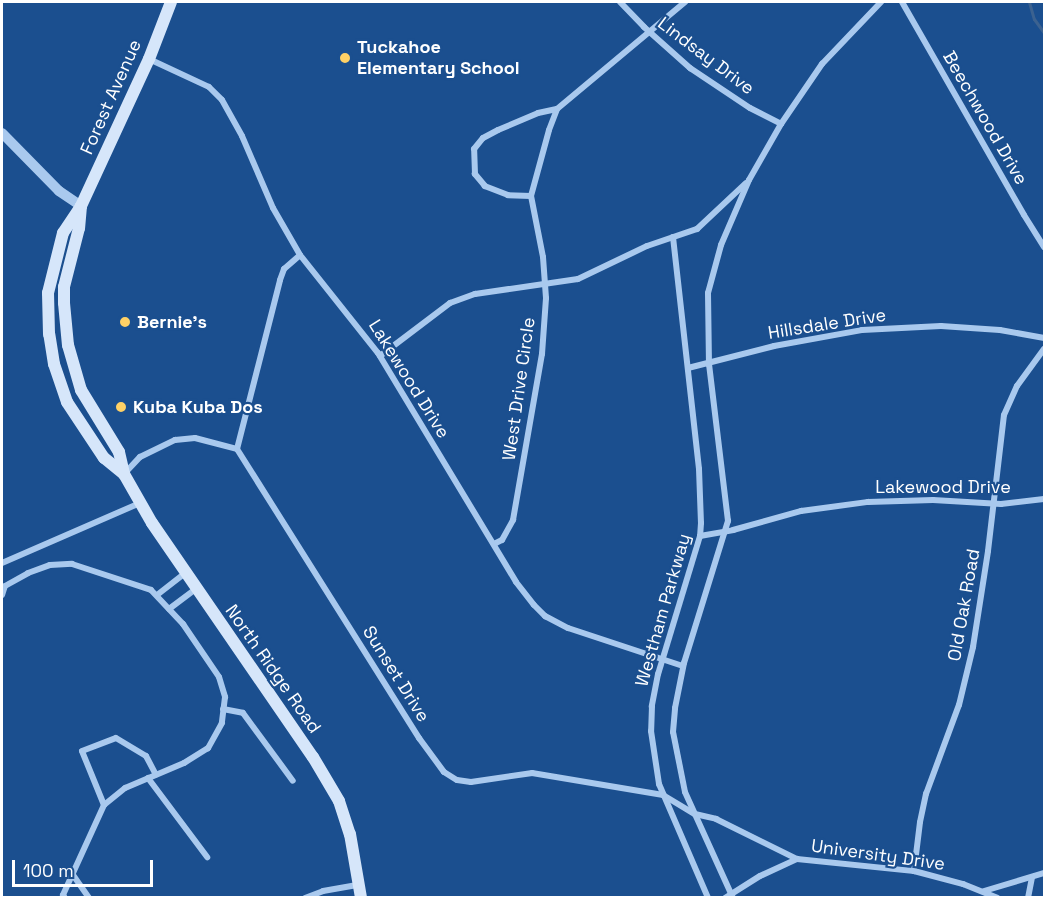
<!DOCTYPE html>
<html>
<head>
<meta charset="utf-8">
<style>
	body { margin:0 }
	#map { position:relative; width:1046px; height:899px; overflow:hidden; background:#1b4f8f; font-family:"Space Grotesk",sans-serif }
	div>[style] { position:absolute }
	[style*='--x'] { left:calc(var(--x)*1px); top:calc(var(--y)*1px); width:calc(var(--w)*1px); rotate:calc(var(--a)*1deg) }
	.stream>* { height:3px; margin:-1.5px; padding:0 1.5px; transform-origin:1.5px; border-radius:1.5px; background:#3c6290 }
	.minor>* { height:6px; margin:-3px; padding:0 3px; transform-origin:3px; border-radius:3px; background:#a9c9ee }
	.tertiary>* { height:10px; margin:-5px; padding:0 5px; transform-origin:5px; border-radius:5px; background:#a9c9ee }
	.secondary>* { height:12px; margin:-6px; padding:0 6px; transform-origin:6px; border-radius:6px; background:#d6e6fa }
	.dots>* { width:16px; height:16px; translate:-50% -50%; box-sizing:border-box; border:3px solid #1b4f8f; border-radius:50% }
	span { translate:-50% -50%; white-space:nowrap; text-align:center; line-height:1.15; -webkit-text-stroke:4.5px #1b4f8f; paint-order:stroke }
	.poi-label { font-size:18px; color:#fff; font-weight:700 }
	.left { translate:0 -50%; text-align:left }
	.street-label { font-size:18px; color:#fff }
	.frame { position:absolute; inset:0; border:3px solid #fff; pointer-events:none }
	.scale { position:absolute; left:12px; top:860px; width:141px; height:27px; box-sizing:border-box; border:3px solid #fff; border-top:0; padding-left:8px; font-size:18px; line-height:21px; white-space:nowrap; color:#fff; -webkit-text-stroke:4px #1b4f8f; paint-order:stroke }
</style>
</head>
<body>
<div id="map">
	<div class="stream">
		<div style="--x:1029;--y:2;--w:18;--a:74"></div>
		<div style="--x:1034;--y:19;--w:17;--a:54"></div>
	</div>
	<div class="minor">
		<div style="--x:620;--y:2;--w:35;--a:46"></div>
		<div style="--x:644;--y:27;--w:62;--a:41.7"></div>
		<div style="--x:690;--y:68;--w:72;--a:33.7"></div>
		<div style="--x:750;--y:108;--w:35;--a:27"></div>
		<div style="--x:902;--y:2;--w:245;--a:60.2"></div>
		<div style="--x:1024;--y:215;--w:38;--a:58"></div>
		<div style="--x:149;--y:59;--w:66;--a:25"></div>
		<div style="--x:209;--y:87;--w:18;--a:45"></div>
		<div style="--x:222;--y:100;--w:41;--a:60.9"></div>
		<div style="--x:242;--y:136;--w:78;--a:66.7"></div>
		<div style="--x:273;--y:208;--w:54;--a:60.1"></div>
		<div style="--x:300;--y:255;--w:125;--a:51.5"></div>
		<div style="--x:378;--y:353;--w:267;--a:58.9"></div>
		<div style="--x:516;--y:582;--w:29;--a:52"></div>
		<div style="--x:534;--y:605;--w:16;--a:45"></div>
		<div style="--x:545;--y:616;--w:26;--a:28"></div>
		<div style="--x:568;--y:628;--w:121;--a:18.3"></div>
		<div style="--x:531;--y:196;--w:23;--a:-178"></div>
		<div style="--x:508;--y:195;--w:25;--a:-159"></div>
		<div style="--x:485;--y:186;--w:16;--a:-130"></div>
		<div style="--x:475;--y:174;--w:25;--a:-92"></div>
		<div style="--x:474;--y:149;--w:14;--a:-51"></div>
		<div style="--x:483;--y:138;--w:17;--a:-28"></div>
		<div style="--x:498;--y:130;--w:43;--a:-23"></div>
		<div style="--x:538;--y:113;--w:19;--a:-12"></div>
		<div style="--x:673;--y:237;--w:233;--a:83.6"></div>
		<div style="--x:699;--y:469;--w:54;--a:87.9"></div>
		<div style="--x:701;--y:523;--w:13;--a:94"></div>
		<div style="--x:700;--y:536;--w:144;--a:106.9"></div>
		<div style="--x:658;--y:674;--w:33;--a:101"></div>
		<div style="--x:652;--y:706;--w:25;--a:92"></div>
		<div style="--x:651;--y:731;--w:54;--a:81.4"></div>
		<div style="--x:659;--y:784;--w:124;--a:66.7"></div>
		<div style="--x:380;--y:356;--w:88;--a:-37.1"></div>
		<div style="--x:450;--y:303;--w:27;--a:-20"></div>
		<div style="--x:475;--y:294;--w:104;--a:-8.3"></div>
		<div style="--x:578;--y:279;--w:76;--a:-25.6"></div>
		<div style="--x:647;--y:246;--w:53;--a:-18.8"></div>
		<div style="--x:697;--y:229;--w:67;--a:-43.2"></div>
		<div style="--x:688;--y:368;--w:89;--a:-14.3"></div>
		<div style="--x:774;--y:346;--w:89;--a:-10.3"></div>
		<div style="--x:862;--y:330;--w:79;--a:-2.9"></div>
		<div style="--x:941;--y:326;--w:59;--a:3.9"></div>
		<div style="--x:1000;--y:330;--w:45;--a:10.3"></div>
		<div style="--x:237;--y:449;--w:342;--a:57.8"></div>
		<div style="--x:419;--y:738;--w:42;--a:53.7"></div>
		<div style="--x:444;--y:772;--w:15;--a:32"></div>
		<div style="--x:457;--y:780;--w:14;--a:8"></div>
		<div style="--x:471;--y:782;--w:62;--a:-8.4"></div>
		<div style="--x:532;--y:773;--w:133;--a:9.5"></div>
		<div style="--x:663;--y:795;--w:37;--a:31"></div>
		<div style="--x:695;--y:814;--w:22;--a:13"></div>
		<div style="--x:716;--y:819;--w:90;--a:26.3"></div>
		<div style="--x:237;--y:449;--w:174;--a:-75.7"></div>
		<div style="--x:280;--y:280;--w:12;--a:-70"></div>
		<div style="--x:284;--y:269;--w:21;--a:-41"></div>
		<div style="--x:125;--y:473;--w:22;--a:-47"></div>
		<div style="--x:140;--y:457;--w:39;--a:-26"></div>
		<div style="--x:175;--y:440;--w:20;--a:-6"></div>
		<div style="--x:195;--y:438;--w:43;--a:14.7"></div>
		<div style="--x:700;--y:536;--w:34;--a:-10"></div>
		<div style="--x:733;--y:530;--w:71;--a:-15.6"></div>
		<div style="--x:801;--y:511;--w:68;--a:-7.7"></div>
		<div style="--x:868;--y:502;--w:65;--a:-1.8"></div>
		<div style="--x:933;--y:500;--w:68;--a:3.4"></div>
		<div style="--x:1001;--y:504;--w:43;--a:-6.6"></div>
		<div style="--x:494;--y:544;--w:9;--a:-27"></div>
		<div style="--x:502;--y:540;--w:23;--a:-61"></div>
		<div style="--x:513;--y:520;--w:169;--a:-80.1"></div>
		<div style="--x:542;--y:354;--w:56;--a:-85.9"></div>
		<div style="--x:546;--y:298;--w:41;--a:-94.2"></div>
		<div style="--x:543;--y:257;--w:62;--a:-101.1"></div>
		<div style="--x:531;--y:196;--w:68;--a:-74.7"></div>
		<div style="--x:549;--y:130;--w:22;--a:-69"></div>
		<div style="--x:557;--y:109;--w:167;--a:-39.9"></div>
		<div style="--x:2;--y:563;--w:150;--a:-23.5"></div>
		<div style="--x:2;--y:595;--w:9;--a:-72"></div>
		<div style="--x:5;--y:586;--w:26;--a:-29"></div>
		<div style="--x:28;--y:573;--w:23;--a:-20"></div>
		<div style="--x:50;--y:565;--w:22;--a:-3"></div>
		<div style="--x:72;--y:564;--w:83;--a:18.2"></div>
		<div style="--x:151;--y:590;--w:47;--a:46.7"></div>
		<div style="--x:183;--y:624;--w:64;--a:55.8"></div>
		<div style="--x:219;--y:677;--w:21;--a:73"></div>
		<div style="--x:225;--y:697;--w:26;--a:97"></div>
		<div style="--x:222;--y:723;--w:29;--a:119"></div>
		<div style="--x:208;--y:748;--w:28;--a:148"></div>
		<div style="--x:184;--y:763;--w:64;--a:157"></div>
		<div style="--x:125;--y:788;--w:27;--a:141"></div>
		<div style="--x:104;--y:805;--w:99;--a:114.5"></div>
		<div style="--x:63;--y:895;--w:4;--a:56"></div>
		<div style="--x:157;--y:595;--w:36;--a:-38"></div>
		<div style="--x:169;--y:609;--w:34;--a:-37"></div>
		<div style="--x:223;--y:709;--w:20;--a:11"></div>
		<div style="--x:243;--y:713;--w:84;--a:53.7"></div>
		<div style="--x:148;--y:778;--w:99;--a:53.2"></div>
		<div style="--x:104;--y:805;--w:58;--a:-112.2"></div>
		<div style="--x:82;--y:751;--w:36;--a:-21"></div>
		<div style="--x:116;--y:738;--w:35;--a:31"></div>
		<div style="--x:146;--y:756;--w:21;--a:62"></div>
		<div style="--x:914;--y:871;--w:49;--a:-83"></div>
		<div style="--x:920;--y:822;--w:29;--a:-78"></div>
		<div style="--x:926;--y:794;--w:95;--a:-69.7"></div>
		<div style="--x:959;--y:705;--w:60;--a:-76.4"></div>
		<div style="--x:973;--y:647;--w:97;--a:-81.1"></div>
		<div style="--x:988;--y:551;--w:137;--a:-83.3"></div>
		<div style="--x:1004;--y:415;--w:32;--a:-66"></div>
		<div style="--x:1017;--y:386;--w:46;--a:-53.9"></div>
		<div style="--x:73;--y:875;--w:28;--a:55"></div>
		<div style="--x:984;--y:891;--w:63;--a:-16.7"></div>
		<div style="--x:305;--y:898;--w:19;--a:-21"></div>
		<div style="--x:323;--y:891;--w:36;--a:-10"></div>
		<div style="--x:725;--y:898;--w:41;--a:-32.2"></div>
		<div style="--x:760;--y:876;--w:41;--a:-24.7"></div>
		<div style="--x:797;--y:859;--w:118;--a:5.9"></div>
		<div style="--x:914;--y:871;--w:51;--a:14.9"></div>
		<div style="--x:963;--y:884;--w:37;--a:22"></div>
		<div style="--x:733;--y:898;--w:116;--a:-114.4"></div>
		<div style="--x:685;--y:792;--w:61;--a:-101.3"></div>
		<div style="--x:673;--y:732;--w:24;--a:-85"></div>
		<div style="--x:675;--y:708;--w:46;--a:-78.7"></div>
		<div style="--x:684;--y:663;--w:149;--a:-72.8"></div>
		<div style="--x:728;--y:521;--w:157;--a:-96.9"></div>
		<div style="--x:709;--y:365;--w:72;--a:-90.8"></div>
		<div style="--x:708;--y:293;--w:50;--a:-74.8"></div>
		<div style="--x:721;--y:245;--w:71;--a:-66.7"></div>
		<div style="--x:749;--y:180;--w:64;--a:-60.3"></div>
		<div style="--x:781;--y:124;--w:73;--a:-55.7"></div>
		<div style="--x:822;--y:64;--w:86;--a:-46.4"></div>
		<div style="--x:1028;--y:898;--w:21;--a:-79"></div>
	</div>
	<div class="tertiary">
		<div style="--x:2;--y:133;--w:81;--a:45.5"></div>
		<div style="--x:59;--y:191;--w:27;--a:34"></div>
	</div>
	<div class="secondary">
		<div style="--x:81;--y:206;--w:22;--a:95"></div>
		<div style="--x:79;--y:228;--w:61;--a:104.3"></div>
		<div style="--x:64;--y:287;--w:16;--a:90"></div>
		<div style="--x:64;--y:303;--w:42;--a:84.6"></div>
		<div style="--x:68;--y:345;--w:47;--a:73.9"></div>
		<div style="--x:81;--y:390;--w:73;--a:58.5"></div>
		<div style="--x:119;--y:452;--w:23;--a:77"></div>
		<div style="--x:124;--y:474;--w:56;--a:60.3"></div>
		<div style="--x:152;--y:523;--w:284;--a:55.5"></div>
		<div style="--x:313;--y:757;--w:51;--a:59.4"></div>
		<div style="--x:339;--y:801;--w:35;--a:72"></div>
		<div style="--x:350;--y:834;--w:65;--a:80.2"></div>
		<div style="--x:124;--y:474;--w:26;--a:-141"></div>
		<div style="--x:104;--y:458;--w:67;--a:-123.5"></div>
		<div style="--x:67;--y:402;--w:40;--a:-108.9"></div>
		<div style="--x:54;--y:364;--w:30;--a:-99"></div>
		<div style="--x:49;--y:334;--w:41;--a:-91.4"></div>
		<div style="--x:48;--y:293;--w:62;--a:-76"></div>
		<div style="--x:63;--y:233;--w:32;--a:-56"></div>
		<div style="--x:81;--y:206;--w:162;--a:-65.2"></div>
		<div style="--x:149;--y:59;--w:61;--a:-68.9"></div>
	</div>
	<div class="dots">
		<div style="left:345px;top:58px;background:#ffd166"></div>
		<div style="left:125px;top:322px;background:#ffd166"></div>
		<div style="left:121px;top:407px;background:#ffd166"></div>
	</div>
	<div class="poi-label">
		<span class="left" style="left:357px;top:58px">Tuckahoe<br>Elementary School</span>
		<span class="left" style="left:137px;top:322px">Bernie's</span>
		<span class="left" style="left:133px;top:407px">Kuba Kuba Dos</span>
	</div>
	<div class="street-label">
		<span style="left:706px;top:56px;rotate:37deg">Lindsay Drive</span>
		<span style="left:111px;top:97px;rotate:-66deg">Forest Avenue</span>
		<span style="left:985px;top:118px;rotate:60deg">Beechwood Drive</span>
		<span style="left:827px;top:324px;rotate:-9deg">Hillsdale Drive</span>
		<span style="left:409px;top:379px;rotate:58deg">Lakewood Drive</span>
		<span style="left:519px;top:389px;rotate:-82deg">West Drive Circle</span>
		<span style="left:943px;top:487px">Lakewood Drive</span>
		<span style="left:964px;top:605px;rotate:-80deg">Old Oak Road</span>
		<span style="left:663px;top:610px;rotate:-74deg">Westham Parkway</span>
		<span style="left:273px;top:669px;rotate:55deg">North Ridge Road</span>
		<span style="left:396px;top:674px;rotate:58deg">Sunset Drive</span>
		<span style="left:878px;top:855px;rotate:8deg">University Drive</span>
	</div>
	<div class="frame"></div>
	<div class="scale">100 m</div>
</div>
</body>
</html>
